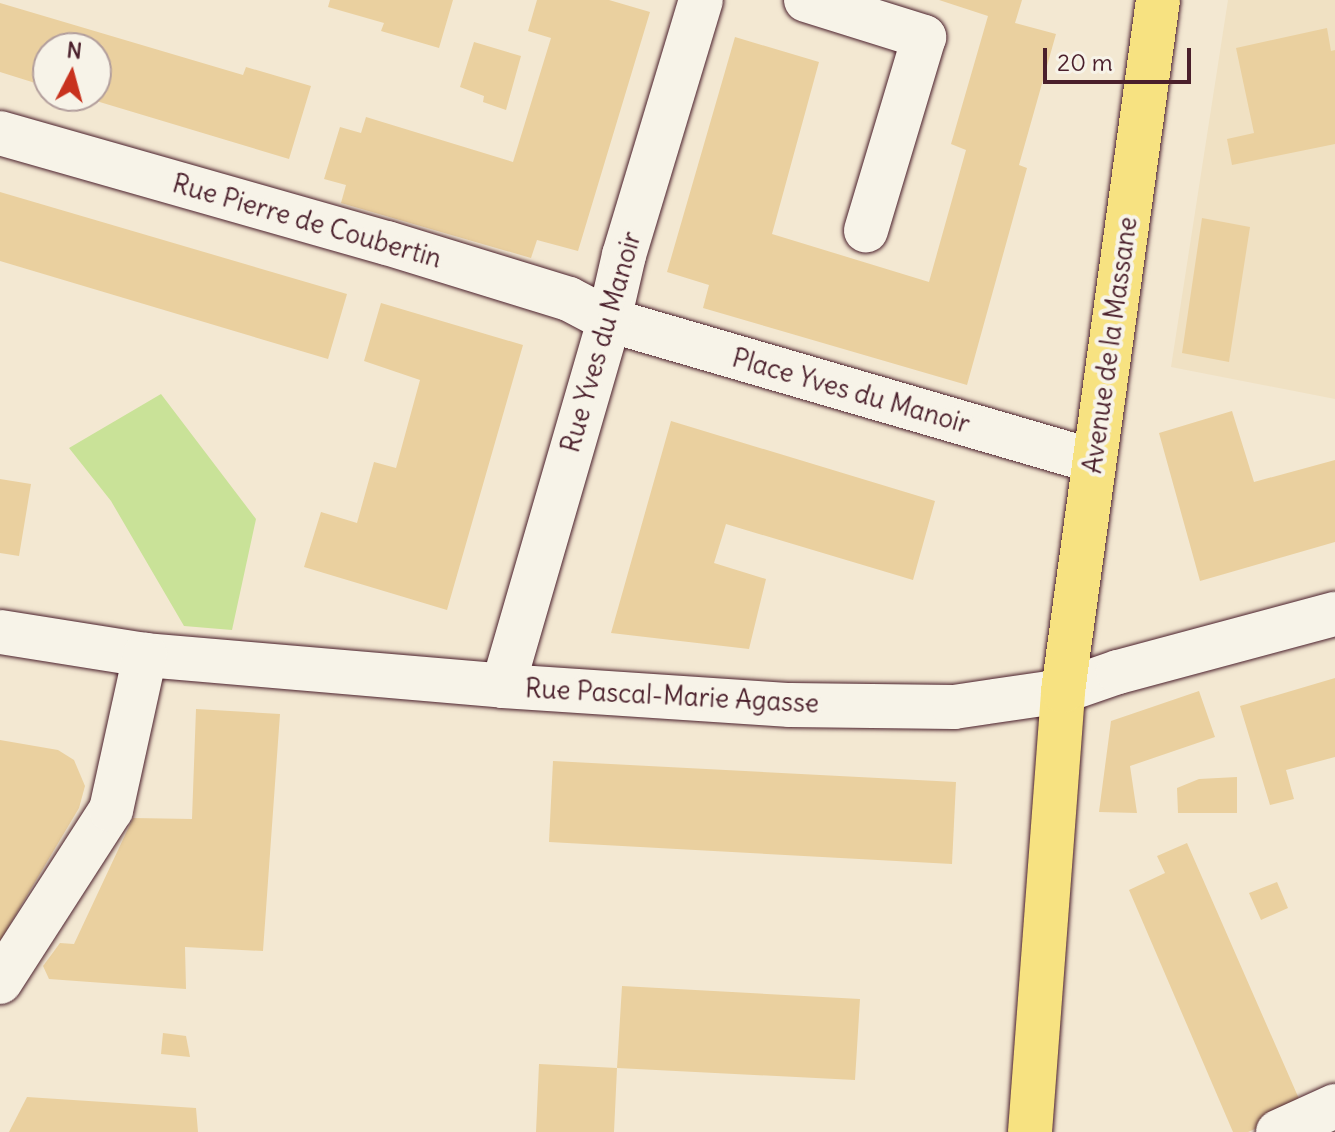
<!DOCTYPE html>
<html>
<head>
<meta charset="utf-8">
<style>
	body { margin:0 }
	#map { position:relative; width:1335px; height:1132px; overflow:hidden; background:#f3e8d2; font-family:Delius,sans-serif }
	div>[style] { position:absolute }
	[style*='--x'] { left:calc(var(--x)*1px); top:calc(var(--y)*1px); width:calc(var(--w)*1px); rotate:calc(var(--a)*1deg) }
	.built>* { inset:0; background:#f0e1c3 }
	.green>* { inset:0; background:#c9e298 }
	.building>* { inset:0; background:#ead09f }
	.roads { filter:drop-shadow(0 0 2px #4a1f2b) drop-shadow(0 0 2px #4a1f2b) }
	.minor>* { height:44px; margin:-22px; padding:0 22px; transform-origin:22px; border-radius:22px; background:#f7f3e8 }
	.major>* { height:44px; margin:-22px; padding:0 22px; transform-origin:22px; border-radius:22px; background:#f7e281 }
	span { translate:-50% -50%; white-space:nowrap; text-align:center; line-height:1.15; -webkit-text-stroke:8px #f7f3e8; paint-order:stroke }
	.street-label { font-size:26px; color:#4a1f2b }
	.north { position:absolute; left:32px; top:32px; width:80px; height:80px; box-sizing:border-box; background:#f7f3e8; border:2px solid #b29e9c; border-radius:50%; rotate:6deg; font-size:22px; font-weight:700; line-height:32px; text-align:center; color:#4a1f2b }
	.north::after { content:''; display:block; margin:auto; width:28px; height:36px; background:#c8321e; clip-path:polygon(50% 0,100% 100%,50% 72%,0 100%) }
	.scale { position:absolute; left:1043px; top:48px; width:148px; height:36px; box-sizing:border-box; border:4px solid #4a1f2b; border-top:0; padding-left:10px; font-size:24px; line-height:28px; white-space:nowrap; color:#4a1f2b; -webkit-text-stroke:6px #f7f3e8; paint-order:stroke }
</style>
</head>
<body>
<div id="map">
	<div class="built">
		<div style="clip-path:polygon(1228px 0,1335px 0,1335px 399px,1171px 367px)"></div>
	</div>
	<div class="green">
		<div style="clip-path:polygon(161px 394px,256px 519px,232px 630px,184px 626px,111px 501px,69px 448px)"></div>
	</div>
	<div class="building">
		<div style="clip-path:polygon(330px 0,453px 0,439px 48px,381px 31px,384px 23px,328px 7px)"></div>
		<div style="clip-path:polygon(537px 0,609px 0,650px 12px,578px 251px,537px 240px,531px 258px,341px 203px,346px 185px,324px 179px,340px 127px,361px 133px,366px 117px,513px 162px,551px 38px,528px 31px)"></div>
		<div style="clip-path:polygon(939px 0,1022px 0,1015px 23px,1056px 34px,1019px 165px,1027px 168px,967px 385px,703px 308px,709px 285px,667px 272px,735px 37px,819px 62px,772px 234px,929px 282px,966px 150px,951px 144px,988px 16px)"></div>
		<div style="clip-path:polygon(0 3px,243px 75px,246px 67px,311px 86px,289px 159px,83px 97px,96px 96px,96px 48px,48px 48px,48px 87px,0 72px)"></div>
		<div style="clip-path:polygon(1327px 28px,1331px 51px,1335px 50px,1335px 144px,1232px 165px,1227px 139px,1254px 133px,1236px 48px)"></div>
		<div style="clip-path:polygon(474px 42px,521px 56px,506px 110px,483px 102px,484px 96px,460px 87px)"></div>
		<div style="clip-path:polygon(0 192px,347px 294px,328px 359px,0 261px)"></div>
		<div style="clip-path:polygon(1202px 218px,1250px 227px,1229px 362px,1182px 353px)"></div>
		<div style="clip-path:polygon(381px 303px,523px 345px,447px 610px,304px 567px,321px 512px,357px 523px,374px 462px,396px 468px,420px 380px,364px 361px)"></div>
		<div style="clip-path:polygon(1232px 411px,1254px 482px,1335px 460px,1335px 542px,1200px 581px,1159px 433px)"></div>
		<div style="clip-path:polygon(671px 421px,935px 501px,913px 580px,726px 524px,714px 563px,766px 579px,749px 649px,611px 633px)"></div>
		<div style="clip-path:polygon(0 479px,31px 484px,19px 556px,0 553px)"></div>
		<div style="clip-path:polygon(1335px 678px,1335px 757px,1286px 770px,1294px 799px,1270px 805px,1240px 706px)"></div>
		<div style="clip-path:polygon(1199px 691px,1215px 737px,1130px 766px,1137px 813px,1099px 812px,1111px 721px)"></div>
		<div style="clip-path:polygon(196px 709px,280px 714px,263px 951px,185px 947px,186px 989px,49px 979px,43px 966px,60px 943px,74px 944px,133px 818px,192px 819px)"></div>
		<div style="clip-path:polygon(0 740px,58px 750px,74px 760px,85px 786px,79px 808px,0 941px)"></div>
		<div style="clip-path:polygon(553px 761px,956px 782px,952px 864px,549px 842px)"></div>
		<div style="clip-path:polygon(1237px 777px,1237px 813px,1178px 813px,1177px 788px,1199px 779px)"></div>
		<div style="clip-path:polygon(1187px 843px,1303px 1108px,1248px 1132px,1233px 1132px,1129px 890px,1165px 873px,1157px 856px)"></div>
		<div style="clip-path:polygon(1277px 882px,1288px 908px,1261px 920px,1249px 893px)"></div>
		<div style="clip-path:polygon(622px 986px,860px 999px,855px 1080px,617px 1068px,614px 1132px,536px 1132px,539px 1064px,617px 1068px)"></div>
		<div style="clip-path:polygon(163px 1033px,186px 1036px,190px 1057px,161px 1054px)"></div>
		<div style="clip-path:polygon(27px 1097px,196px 1108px,198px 1132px,9px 1132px)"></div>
	</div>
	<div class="roads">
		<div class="minor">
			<div style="--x:806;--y:0;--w:124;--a:17.4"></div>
			<div style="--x:924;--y:37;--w:202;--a:106.7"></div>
			<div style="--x:0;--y:133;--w:402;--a:15.9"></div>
			<div style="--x:387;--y:243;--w:190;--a:17.1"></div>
			<div style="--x:569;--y:299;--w:45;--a:27.7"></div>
			<div style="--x:609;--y:320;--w:504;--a:16.24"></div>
			<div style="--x:0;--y:632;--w:147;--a:9"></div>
			<div style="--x:145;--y:655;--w:359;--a:4.9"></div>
			<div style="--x:503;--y:686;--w:288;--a:3.8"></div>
			<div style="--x:790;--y:705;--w:164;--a:0.7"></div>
			<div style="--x:954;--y:707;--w:110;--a:-8.4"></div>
			<div style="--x:1063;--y:691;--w:58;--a:-19.1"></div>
			<div style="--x:1118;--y:672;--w:225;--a:-15"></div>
			<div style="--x:503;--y:686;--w:381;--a:-73.8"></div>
			<div style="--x:609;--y:320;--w:67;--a:-77"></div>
			<div style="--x:624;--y:255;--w:266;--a:-73.2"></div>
			<div style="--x:0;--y:982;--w:205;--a:-57.2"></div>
			<div style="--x:111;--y:810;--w:159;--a:-77.6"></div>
			<div style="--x:1278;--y:1132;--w:63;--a:-24.5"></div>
		</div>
		<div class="major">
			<div style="--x:1030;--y:1132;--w:442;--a:-85.7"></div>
			<div style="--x:1063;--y:691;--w:697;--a:-82.17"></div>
		</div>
	</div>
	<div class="street-label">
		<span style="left:307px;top:221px;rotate:16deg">Rue Pierre de Coubertin</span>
		<span style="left:601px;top:342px;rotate:-74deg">Rue Yves du Manoir</span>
		<span style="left:1110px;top:345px;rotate:-82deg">Avenue de la Massane</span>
		<span style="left:851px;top:391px;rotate:16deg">Place Yves du Manoir</span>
		<span style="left:672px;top:696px;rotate:3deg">Rue Pascal-Marie Agasse</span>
	</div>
	<div class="north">N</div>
	<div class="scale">20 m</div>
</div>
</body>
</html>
